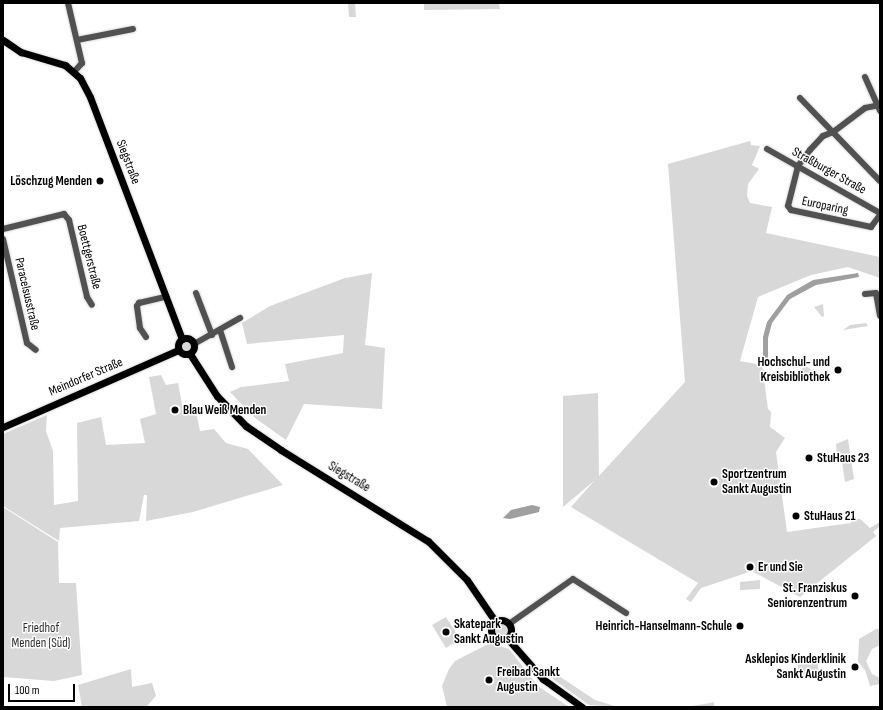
<!DOCTYPE html>
<html>
<head>
<meta charset="utf-8">
<style>
	body { margin:0 }
	#map { position:relative; width:883px; height:710px; overflow:hidden; background:#fff; font-family:"Sofia Sans Condensed",sans-serif }
	div>[style] { position:absolute }
	[style*='--x'] { left:calc(var(--x)*1px); top:calc(var(--y)*1px); width:calc(var(--w)*1px); rotate:calc(var(--a)*1deg) }
	.green>* { inset:0; background:#d8d8d8 }
	.round { border-radius:50% }
	.water>* { inset:0; background:#9f9f9f }
	.roads { filter:drop-shadow(0 0 1px #dbdbdb) drop-shadow(0 0 1px #dbdbdb) }
	.minor>* { height:6px; margin:-3px; padding:0 3px; transform-origin:3px; border-radius:3px; background:#515151 }
	.major>* { height:7px; margin:-3.5px; padding:0 3.5px; transform-origin:3.5px; border-radius:3.5px; background:#000 }
	.major>.ring { margin:-3.5px; padding:0; box-sizing:content-box; background:none; border:7px solid #000; border-radius:50% }
	.dots>* { width:11px; height:11px; translate:-50% -50%; box-sizing:border-box; border:2px solid #fff; border-radius:50% }
	span { translate:-50% -50%; white-space:nowrap; text-align:center; line-height:1.15; -webkit-text-stroke:3px #fff; paint-order:stroke }
	.street-label { font-size:13px; color:#000 }
	.poi-label { font-size:13px; color:#000; font-weight:700 }
	.right { translate:-100% -50%; text-align:right }
	.left { translate:0 -50%; text-align:left }
	.park-label { font-size:13px; color:#2f2f2f }
	.frame { position:absolute; inset:0; border:4px solid #000; pointer-events:none }
	.scale { position:absolute; left:8px; top:684px; width:67px; height:18px; box-sizing:border-box; border:2px solid #000; border-top:0; padding-left:5px; font-size:12px; line-height:14px; white-space:nowrap; color:#000; -webkit-text-stroke:3px #fff; paint-order:stroke }
</style>
</head>
<body>
<div id="map">
	<div class="green">
		<div style="clip-path:polygon(348px 3px,355px 3px,356px 17px,349px 17px)"></div>
		<div style="clip-path:polygon(424px 3px,499px 3px,500px 9px,424px 10px)"></div>
		<div style="clip-path:polygon(750px 141px,751px 145px,760px 146px,752px 165px,759px 169px,748px 184px,747px 196px,750px 203px,772px 207px,766px 233px,880px 257px,880px 278px,848px 267px,811px 275px,758px 297px,740px 361px,762px 365px,768px 409px,771px 412px,770px 427px,785px 438px,776px 452px,787px 532px,851px 523px,851px 519px,860px 519px,870px 528px,880px 522px,880px 526px,873px 532px,876px 536px,800px 597px,752px 571px,701px 588px,691px 602px,686px 599px,698px 583px,571px 507px,595px 480px,563px 507px,563px 396px,598px 393px,599px 476px,685px 382px,668px 164px)"></div>
		<div style="clip-path:polygon(372px 273px,365px 345px,385px 348px,382px 409px,304px 404px,286px 440px,255px 418px,230px 392px,241px 387px,289px 381px,285px 364px,343px 353px,344px 335px,247px 344px,242px 323px,270px 306px,345px 278px)"></div>
		<div style="clip-path:polygon(823px 304px,824px 316px,822px 317px,814px 307px)"></div>
		<div style="clip-path:polygon(866px 323px,868px 326px,843px 330px,850px 325px)"></div>
		<div class="round" style="left:182.5px;top:341.5px;width:9px;height:9px"></div>
		<div class="round" style="left:801px;top:367px;width:10px;height:10px"></div>
		<div style="clip-path:polygon(161px 375px,166px 385px,178px 383px,183px 409px,190px 407px,196px 412px,200px 431px,214px 429px,226px 443px,248px 449px,283px 485px,193px 512px,146px 521px,147px 495px,144px 495px,139px 521px,60px 528px,59px 541px,3px 506px,3px 434px,47px 415px,46px 431px,53px 451px,54px 505px,78px 501px,77px 423px,101px 417px,106px 445px,145px 443px,140px 419px,156px 414px,149px 377px)"></div>
		<div style="clip-path:polygon(848px 439px,854px 479px,845px 482px,841px 455px,837px 455px,836px 444px)"></div>
		<div style="clip-path:polygon(3px 507px,58px 542px,59px 583px,76px 583px,82px 675px,54px 681px,3px 677px)"></div>
		<div style="clip-path:polygon(760px 580px,760px 589px,740px 590px,740px 582px)"></div>
		<div style="clip-path:polygon(446px 617px,460px 639px,446px 648px,432px 625px)"></div>
		<div class="round" style="left:494px;top:623px;width:14px;height:14px"></div>
		<div style="clip-path:polygon(876px 629px,880px 629px,880px 645px,872px 649px,866px 661px,872px 674px,880px 678px,880px 684px,870px 686px,865px 670px,858px 662px,859px 639px)"></div>
		<div style="clip-path:polygon(490px 643px,509px 649px,538px 686px,569px 707px,447px 707px,442px 686px,449px 669px,455px 661px)"></div>
		<div style="clip-path:polygon(817px 661px,819px 672px,800px 675px,797px 664px)"></div>
		<div style="clip-path:polygon(131px 669px,132px 687px,152px 683px,156px 696px,146px 707px,82px 707px,78px 685px)"></div>
		<div style="clip-path:polygon(550px 670px,595px 700px,618px 707px,589px 705px,553px 679px)"></div>
		<div style="clip-path:polygon(714px 702px,714px 707px,686px 707px,710px 703px)"></div>
	</div>
	<div class="water">
		<div style="clip-path:polygon(858px 273px,859px 277px,816px 285px,790px 299px,772px 323px,768px 338px,768px 361px,763px 362px,763px 337px,767px 322px,787px 295px,813px 280px)"></div>
		<div style="clip-path:polygon(532px 505px,540px 507px,539px 512px,510px 519px,503px 518px,511px 510px)"></div>
	</div>
	<div class="roads">
		<div class="minor">
			<div style="--x:68;--y:3;--w:62;--a:76.9"></div>
			<div style="--x:82;--y:63;--w:12;--a:132"></div>
			<div style="--x:77;--y:40;--w:57;--a:-11.1"></div>
			<div style="--x:865;--y:77;--w:37;--a:66"></div>
			<div style="--x:800;--y:98;--w:115;--a:46.1"></div>
			<div style="--x:880;--y:105;--w:15;--a:169"></div>
			<div style="--x:865;--y:108;--w:40;--a:143"></div>
			<div style="--x:833;--y:132;--w:11;--a:158"></div>
			<div style="--x:823;--y:136;--w:19;--a:133"></div>
			<div style="--x:810;--y:150;--w:20;--a:127"></div>
			<div style="--x:798;--y:166;--w:41;--a:104"></div>
			<div style="--x:788;--y:206;--w:5;--a:53"></div>
			<div style="--x:791;--y:210;--w:82;--a:12"></div>
			<div style="--x:871;--y:227;--w:15;--a:-53"></div>
			<div style="--x:767;--y:149;--w:130;--a:29.5"></div>
			<div style="--x:3;--y:229;--w:63;--a:-13.8"></div>
			<div style="--x:64;--y:214;--w:8;--a:50"></div>
			<div style="--x:69;--y:220;--w:79;--a:76.8"></div>
			<div style="--x:87;--y:297;--w:9;--a:58"></div>
			<div style="--x:3;--y:239;--w:107;--a:77"></div>
			<div style="--x:27;--y:343;--w:11;--a:38"></div>
			<div style="--x:196;--y:293;--w:45;--a:69.1"></div>
			<div style="--x:865;--y:294;--w:11;--a:-5"></div>
			<div style="--x:876;--y:293;--w:23;--a:80"></div>
			<div style="--x:220;--y:330;--w:39;--a:72"></div>
			<div style="--x:146;--y:337;--w:11;--a:-124"></div>
			<div style="--x:140;--y:328;--w:22;--a:-98"></div>
			<div style="--x:137;--y:306;--w:4;--a:-56"></div>
			<div style="--x:139;--y:303;--w:28;--a:-13"></div>
			<div style="--x:194;--y:344;--w:53;--a:-29.5"></div>
			<div style="--x:509;--y:624;--w:78;--a:-35.1"></div>
			<div style="--x:573;--y:579;--w:63;--a:32.7"></div>
		</div>
		<div class="major">
			<div style="--x:3;--y:40;--w:22;--a:34"></div>
			<div style="--x:21;--y:52;--w:46;--a:16.5"></div>
			<div style="--x:65;--y:65;--w:20;--a:41"></div>
			<div style="--x:80;--y:78;--w:21;--a:62"></div>
			<div style="--x:90;--y:97;--w:259;--a:69.2"></div>
			<div class="ring" style="left:178px;top:338px;width:9px;height:9px"></div>
			<div style="--x:190;--y:354;--w:50;--a:57.3"></div>
			<div style="--x:217;--y:396;--w:42;--a:46"></div>
			<div style="--x:246;--y:426;--w:42;--a:34.4"></div>
			<div style="--x:281;--y:450;--w:173;--a:31.8"></div>
			<div style="--x:428;--y:541;--w:55;--a:45"></div>
			<div style="--x:467;--y:580;--w:50;--a:55.7"></div>
			<div style="--x:3;--y:427;--w:191;--a:-23.7"></div>
			<div class="ring" style="left:491px;top:620px;width:13px;height:13px"></div>
			<div style="--x:507;--y:638;--w:55;--a:48.7"></div>
			<div style="--x:543;--y:679;--w:48;--a:35.7"></div>
		</div>
	</div>
	<div class="dots">
		<div style="left:100px;top:181px;background:#000"></div>
		<div style="left:838px;top:370px;background:#000"></div>
		<div style="left:175px;top:410px;background:#000"></div>
		<div style="left:809px;top:458px;background:#000"></div>
		<div style="left:714px;top:482px;background:#000"></div>
		<div style="left:796px;top:516px;background:#000"></div>
		<div style="left:750px;top:567px;background:#000"></div>
		<div style="left:855px;top:596px;background:#000"></div>
		<div style="left:740px;top:626px;background:#000"></div>
		<div style="left:446px;top:632px;background:#000"></div>
		<div style="left:855px;top:667px;background:#000"></div>
		<div style="left:489px;top:680px;background:#000"></div>
	</div>
	<div class="street-label">
		<span style="left:128px;top:162px;rotate:69deg">Siegstraße</span>
		<span style="left:829px;top:171px;rotate:29deg">Straßburger Straße</span>
		<span style="left:825px;top:206px;rotate:12deg">Europaring</span>
		<span style="left:89px;top:257px;rotate:76deg">Boettgerstraße</span>
		<span style="left:27px;top:294px;rotate:77deg">Paracelsusstraße</span>
		<span style="left:86px;top:377px;rotate:-23deg">Meindorfer Straße</span>
		<span style="left:349px;top:477px;rotate:31deg">Siegstraße</span>
	</div>
	<div class="poi-label">
		<span class="right" style="left:92px;top:181px">Löschzug Menden</span>
		<span class="right" style="left:830px;top:370px">Hochschul- und<br>Kreisbibliothek</span>
		<span class="left" style="left:183px;top:410px">Blau Weiß Menden</span>
		<span class="left" style="left:817px;top:458px">StuHaus 23</span>
		<span class="left" style="left:722px;top:482px">Sportzentrum<br>Sankt Augustin</span>
		<span class="left" style="left:804px;top:516px">StuHaus 21</span>
		<span class="left" style="left:758px;top:567px">Er und Sie</span>
		<span class="right" style="left:847px;top:596px">St. Franziskus<br>Seniorenzentrum</span>
		<span class="left" style="left:454px;top:632px">Skatepark<br>Sankt Augustin</span>
		<span class="right" style="left:732px;top:626px">Heinrich-Hanselmann-Schule</span>
		<span class="right" style="left:846px;top:667px">Asklepios Kinderklinik<br>Sankt Augustin</span>
		<span class="left" style="left:497px;top:680px">Freibad Sankt<br>Augustin</span>
	</div>
	<div class="park-label">
		<span style="left:41px;top:636px">Friedhof<br>Menden (Süd)</span>
	</div>
	<div class="frame"></div>
	<div class="scale">100 m</div>
</div>
</body>
</html>
